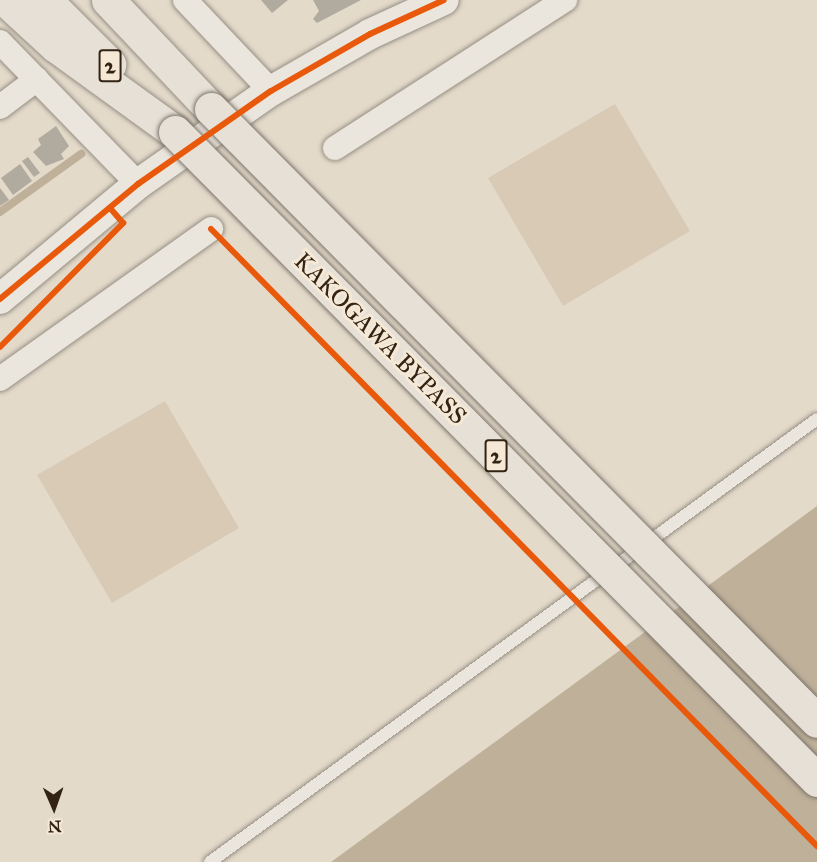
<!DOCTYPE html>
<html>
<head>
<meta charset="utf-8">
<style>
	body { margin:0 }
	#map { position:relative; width:817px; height:862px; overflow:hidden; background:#e4daca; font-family:"IM FELL Great Primer",serif }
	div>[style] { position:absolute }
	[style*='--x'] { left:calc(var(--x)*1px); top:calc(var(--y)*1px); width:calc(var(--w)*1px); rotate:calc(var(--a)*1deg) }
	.green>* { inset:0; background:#d8cab5 }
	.water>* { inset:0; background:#bfb09a }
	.stream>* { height:8px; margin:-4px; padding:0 4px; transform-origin:4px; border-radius:4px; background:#bfb09a }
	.building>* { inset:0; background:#b1aa9e }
	.roads { filter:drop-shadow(0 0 2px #968f84) drop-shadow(0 0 2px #968f84) }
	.service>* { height:12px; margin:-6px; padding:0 6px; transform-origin:6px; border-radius:6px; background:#eae5dd }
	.minor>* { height:24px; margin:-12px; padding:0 12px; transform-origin:12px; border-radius:12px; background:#eae5dd }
	.tertiary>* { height:30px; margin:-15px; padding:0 15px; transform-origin:15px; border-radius:15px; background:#eae5dd }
	.motorway>* { height:33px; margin:-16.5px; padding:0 16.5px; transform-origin:16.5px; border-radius:16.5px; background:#e7e0d7 }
	.bridges { filter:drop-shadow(0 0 2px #7d756b) drop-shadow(0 0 2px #7d756b) }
	.motorway-bridge>* { height:33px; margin:-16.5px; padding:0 16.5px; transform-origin:16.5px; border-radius:16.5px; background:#e7e0d7 }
	.cycleway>* { height:6px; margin:-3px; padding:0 3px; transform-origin:3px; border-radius:3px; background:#e8590c }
	span { translate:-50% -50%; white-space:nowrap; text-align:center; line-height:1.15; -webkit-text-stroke:6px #f5e9d6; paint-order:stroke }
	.shield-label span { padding:2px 4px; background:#f5e9d6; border:2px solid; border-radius:4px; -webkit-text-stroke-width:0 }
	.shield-label { font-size:22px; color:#322314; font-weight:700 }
	.street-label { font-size:24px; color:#322314 }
	.north { position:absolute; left:24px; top:778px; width:60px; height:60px; -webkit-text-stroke:4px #f5e9d6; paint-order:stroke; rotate:178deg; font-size:16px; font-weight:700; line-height:24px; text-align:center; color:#322314 }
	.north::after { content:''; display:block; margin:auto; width:21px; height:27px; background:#322314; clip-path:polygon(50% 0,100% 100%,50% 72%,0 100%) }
</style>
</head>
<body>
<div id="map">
	<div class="green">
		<div style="clip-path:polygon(615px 104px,690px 231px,563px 306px,488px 178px)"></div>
		<div style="clip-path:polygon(165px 401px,239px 528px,112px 603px,37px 475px)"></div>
	</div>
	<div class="water">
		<div style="clip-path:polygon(817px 506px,817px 862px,331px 862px)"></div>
	</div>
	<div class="stream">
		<div style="--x:0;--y:212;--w:100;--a:-35.6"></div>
	</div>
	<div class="building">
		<div style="clip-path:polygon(261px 0,288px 0,272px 13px)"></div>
		<div style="clip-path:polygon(313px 0,361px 0,317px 23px,313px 19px,319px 11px)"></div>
		<div style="clip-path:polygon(56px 126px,69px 146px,61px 154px,64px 159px,46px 166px,33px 152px,41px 145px,38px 139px)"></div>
		<div style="clip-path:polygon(28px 157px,40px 173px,34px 177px,22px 161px)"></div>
		<div style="clip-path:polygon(20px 164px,32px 181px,13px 195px,1px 178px)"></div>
		<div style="clip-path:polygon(0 188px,9px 200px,0 206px)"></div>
	</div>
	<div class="roads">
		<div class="service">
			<div style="--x:210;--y:862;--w:751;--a:-36.12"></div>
		</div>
		<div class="minor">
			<div style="--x:185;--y:0;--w:125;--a:46.6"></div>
			<div style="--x:0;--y:42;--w:198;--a:45.8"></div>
			<div style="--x:0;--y:107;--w:46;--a:-37.1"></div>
			<div style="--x:335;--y:148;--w:274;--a:-32.8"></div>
			<div style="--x:0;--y:379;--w:259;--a:-35.4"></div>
		</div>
		<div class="tertiary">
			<div style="--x:0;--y:299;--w:180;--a:-39.8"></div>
			<div style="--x:138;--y:184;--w:162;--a:-35"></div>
			<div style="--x:271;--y:91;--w:114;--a:-29.9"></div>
			<div style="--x:370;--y:34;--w:81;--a:-24.7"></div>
		</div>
		<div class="motorway">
			<div style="--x:6;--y:0;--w:68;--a:42.6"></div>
			<div style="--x:56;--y:46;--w:147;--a:35.9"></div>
			<div style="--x:45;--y:0;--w:91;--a:45"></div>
			<div style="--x:108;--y:0;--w:150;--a:46.6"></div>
		</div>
	</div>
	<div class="bridges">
		<div class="motorway-bridge">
			<div style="--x:211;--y:109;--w:861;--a:45.28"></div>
			<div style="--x:175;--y:132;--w:912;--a:45.27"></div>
		</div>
	</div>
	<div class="cycleway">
		<div style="--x:211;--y:229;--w:865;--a:45.52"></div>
		<div style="--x:0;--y:299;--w:180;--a:-39.8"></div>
		<div style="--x:138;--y:184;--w:162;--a:-35"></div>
		<div style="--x:271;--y:91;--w:114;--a:-29.9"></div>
		<div style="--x:370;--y:34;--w:81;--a:-24.7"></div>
		<div style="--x:0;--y:347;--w:175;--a:-45.2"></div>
		<div style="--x:123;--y:223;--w:20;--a:-131"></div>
	</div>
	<div class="shield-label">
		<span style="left:110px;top:66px">2</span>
		<span style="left:496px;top:456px">2</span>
	</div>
	<div class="street-label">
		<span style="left:380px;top:339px;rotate:45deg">KAKOGAWA BYPASS</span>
	</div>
	<div class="north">N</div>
</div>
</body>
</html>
